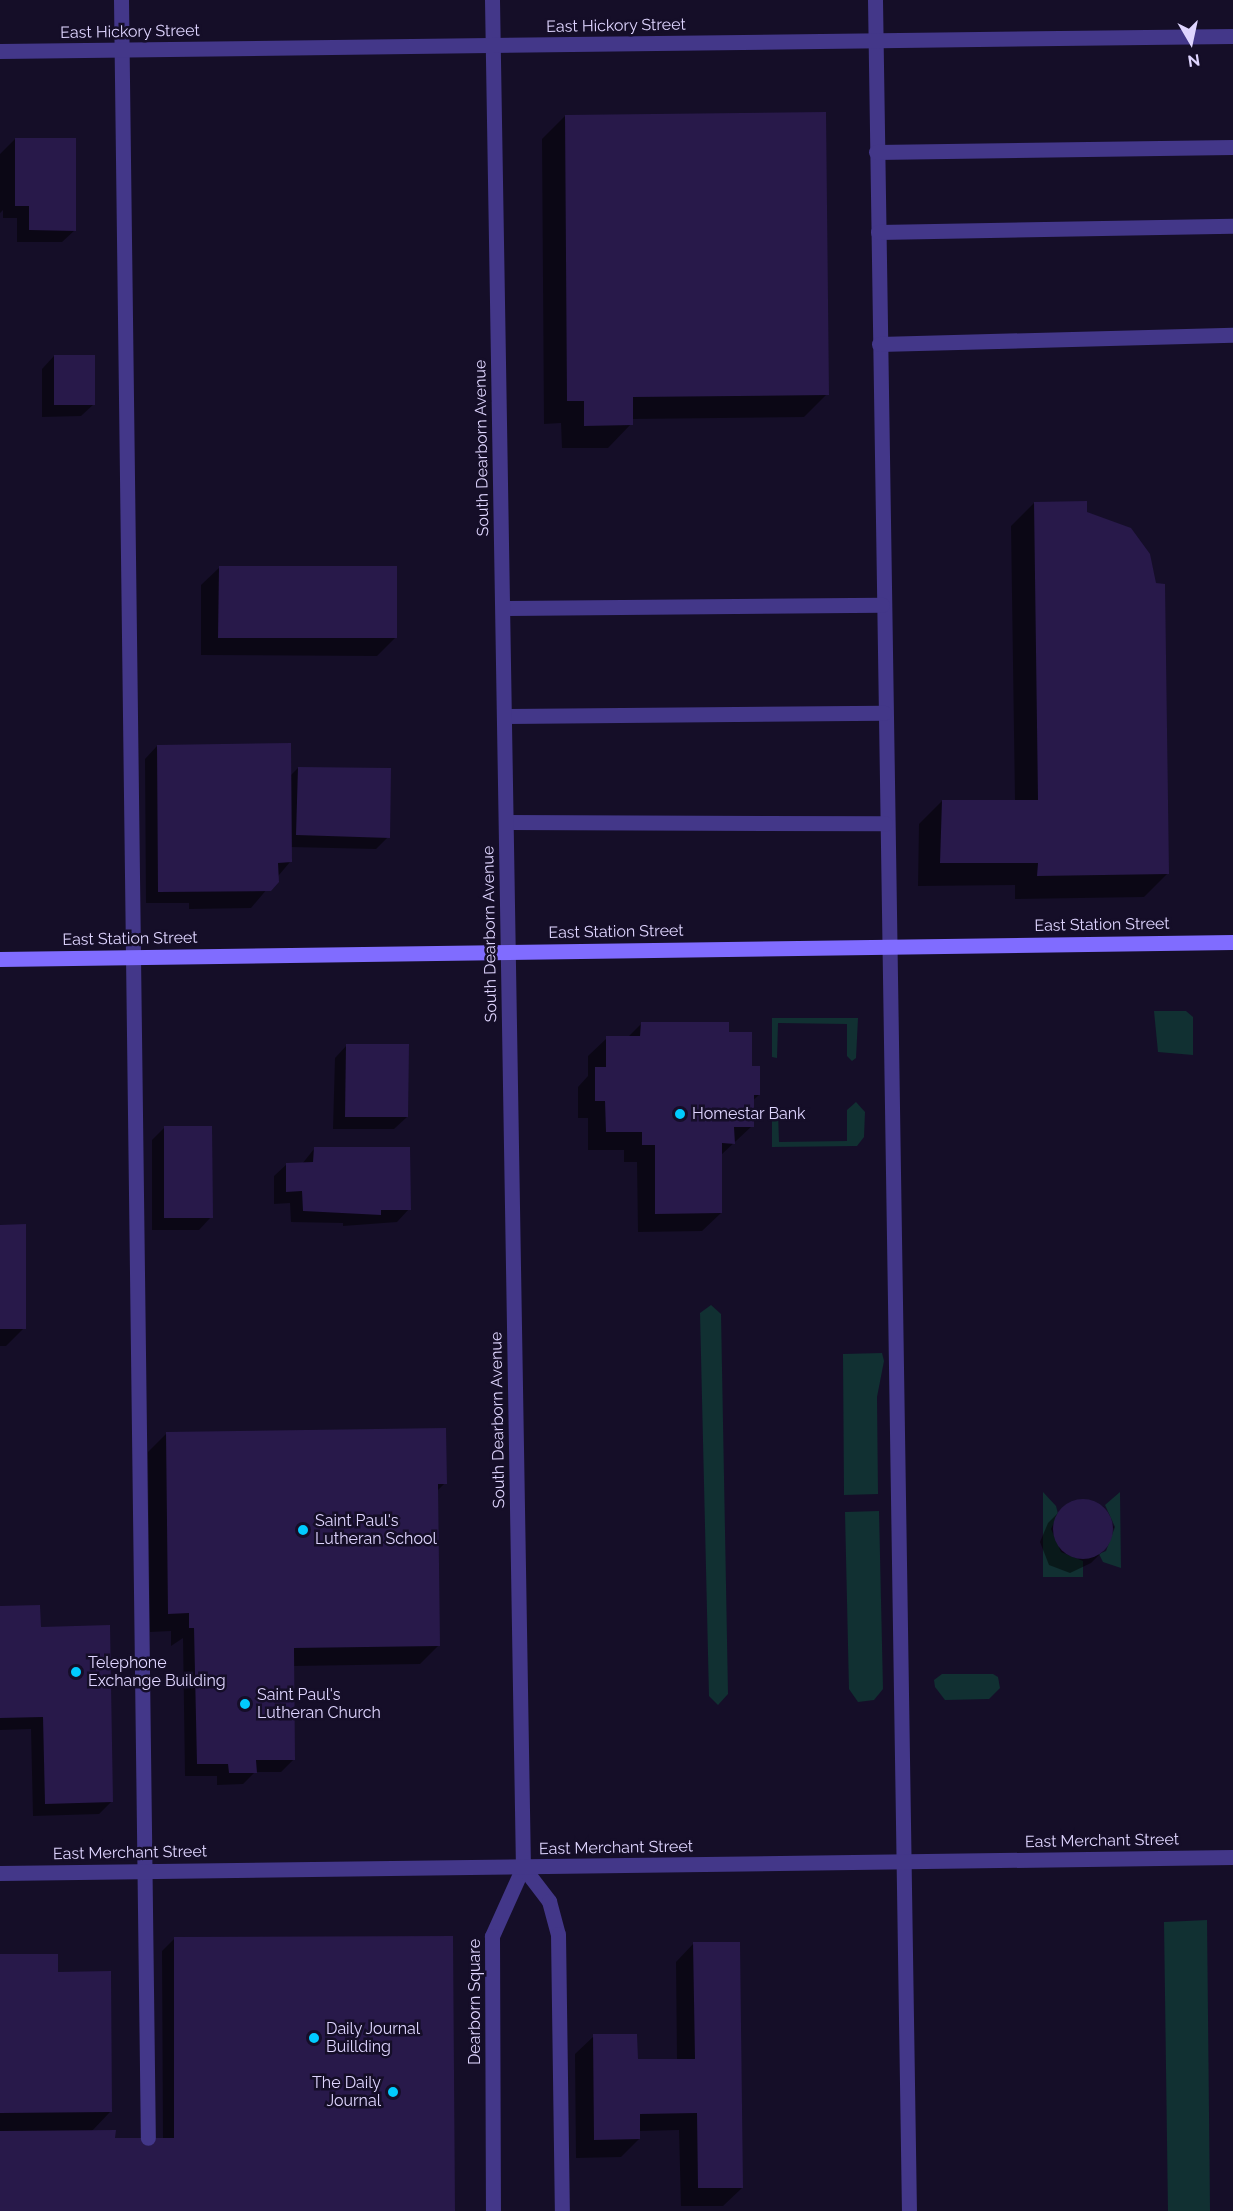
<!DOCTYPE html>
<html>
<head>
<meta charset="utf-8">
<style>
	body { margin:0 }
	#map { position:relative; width:1233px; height:2211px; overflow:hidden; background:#150e28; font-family:Raleway,sans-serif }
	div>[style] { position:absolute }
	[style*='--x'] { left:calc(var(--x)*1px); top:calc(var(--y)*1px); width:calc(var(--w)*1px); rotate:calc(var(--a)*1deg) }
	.green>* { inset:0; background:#113032 }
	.shadow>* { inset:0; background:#0007 }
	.building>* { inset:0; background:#28194a }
	.round { border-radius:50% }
	.lane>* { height:15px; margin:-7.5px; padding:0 7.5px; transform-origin:7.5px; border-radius:7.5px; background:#433789 }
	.street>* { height:15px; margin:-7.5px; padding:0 7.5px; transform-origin:7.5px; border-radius:7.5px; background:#433789 }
	.secondary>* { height:15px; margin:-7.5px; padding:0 7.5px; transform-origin:7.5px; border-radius:7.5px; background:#806cff }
	.dots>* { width:16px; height:16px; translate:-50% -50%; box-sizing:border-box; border:3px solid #150e28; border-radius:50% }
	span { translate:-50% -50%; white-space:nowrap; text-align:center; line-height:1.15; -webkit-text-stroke:5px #150e28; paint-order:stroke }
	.street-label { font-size:16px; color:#dfd5ff }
	.poi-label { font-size:16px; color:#dfd5ff }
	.left { translate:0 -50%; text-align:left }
	.right { translate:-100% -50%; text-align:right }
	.north { position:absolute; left:1161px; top:12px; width:60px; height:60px; -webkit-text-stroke:4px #150e28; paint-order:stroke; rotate:171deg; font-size:16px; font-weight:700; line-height:24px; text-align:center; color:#dfd5ff }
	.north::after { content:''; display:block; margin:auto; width:21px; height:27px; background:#dfd5ff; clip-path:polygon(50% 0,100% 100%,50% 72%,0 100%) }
</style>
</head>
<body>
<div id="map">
	<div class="green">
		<div style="clip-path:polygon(1154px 1011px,1186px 1011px,1193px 1017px,1193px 1055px,1158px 1052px)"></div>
		<div style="clip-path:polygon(772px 1018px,858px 1018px,856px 1058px,852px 1061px,847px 1056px,847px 1024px,778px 1023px,777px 1058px,772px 1057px)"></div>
		<div style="clip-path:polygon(856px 1102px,865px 1112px,864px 1137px,857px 1146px,772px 1147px,772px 1108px,778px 1112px,779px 1142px,847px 1141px,847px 1110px)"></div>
		<div style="clip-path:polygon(711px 1305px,721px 1314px,728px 1694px,718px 1705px,709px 1696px,700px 1313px)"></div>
		<div style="clip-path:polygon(882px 1353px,884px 1361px,877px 1397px,878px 1494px,844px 1495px,843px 1354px)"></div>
		<div style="clip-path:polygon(1043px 1492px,1056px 1506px,1058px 1514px,1051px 1529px,1061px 1552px,1083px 1561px,1083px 1577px,1043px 1577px)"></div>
		<div style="clip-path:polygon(1120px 1492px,1121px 1568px,1103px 1562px,1099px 1554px,1106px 1551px,1115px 1527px,1105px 1505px)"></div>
		<div style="clip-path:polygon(879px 1511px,883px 1689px,874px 1700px,858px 1702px,849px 1689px,845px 1512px)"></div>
		<div style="clip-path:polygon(942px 1674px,993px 1674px,998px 1677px,1000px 1688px,989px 1699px,945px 1700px,935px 1687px,934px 1680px)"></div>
		<div style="clip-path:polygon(1207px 1920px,1210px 2211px,1168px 2211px,1164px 1922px)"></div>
	</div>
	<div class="shadow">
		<div style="clip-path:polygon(565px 116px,827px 394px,804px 417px,631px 419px,631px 424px,608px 448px,562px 448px,561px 423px,544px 424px,542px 139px)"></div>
		<div style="clip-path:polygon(0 137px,0 154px,15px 139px,75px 230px,62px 242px,17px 242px,17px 218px,3px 218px,3px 210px,0 213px)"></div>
		<div style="clip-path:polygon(54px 356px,94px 404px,81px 416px,42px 417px,42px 369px)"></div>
		<div style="clip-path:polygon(1034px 503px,1085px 513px,1167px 874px,1144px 897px,1015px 899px,1015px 885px,918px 886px,919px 824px,942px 801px,1015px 801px,1011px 526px)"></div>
		<div style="clip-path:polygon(220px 567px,396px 637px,377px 656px,201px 655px,201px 585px)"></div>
		<div style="clip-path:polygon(157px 746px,290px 776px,298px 768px,388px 837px,376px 849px,290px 847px,290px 862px,251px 908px,189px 909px,189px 903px,146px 903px,145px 759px)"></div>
		<div style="clip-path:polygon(641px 1024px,728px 1034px,751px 1067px,759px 1095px,752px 1101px,752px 1126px,721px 1155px,721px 1213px,702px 1231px,638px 1232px,637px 1162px,624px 1162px,624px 1150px,588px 1150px,588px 1118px,578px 1118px,578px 1087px,588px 1076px,588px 1056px,607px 1038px,627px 1038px)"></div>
		<div style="clip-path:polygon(347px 1045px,407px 1117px,394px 1129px,333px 1129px,335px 1058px)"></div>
		<div style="clip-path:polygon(164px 1128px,211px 1217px,199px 1230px,152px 1230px,152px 1140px)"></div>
		<div style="clip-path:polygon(314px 1149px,409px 1209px,397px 1222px,343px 1226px,343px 1223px,291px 1222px,290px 1203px,274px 1204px,274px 1176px,287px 1164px,302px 1164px)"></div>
		<div style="clip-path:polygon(0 1226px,24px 1328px,6px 1346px,0 1346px)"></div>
		<div style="clip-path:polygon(166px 1434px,445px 1483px,436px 1492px,438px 1646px,420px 1664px,293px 1666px,294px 1759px,281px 1772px,255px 1772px,243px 1784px,217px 1785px,217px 1776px,185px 1776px,183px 1638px,171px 1646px,171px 1631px,150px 1632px,148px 1452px)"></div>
		<div style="clip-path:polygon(1083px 1500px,1104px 1507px,1114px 1527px,1104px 1550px,1091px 1563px,1070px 1573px,1049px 1565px,1040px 1542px,1048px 1523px,1061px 1510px)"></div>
		<div style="clip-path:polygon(0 1607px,39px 1628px,111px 1802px,99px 1814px,33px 1816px,31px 1729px,0 1730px)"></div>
		<div style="clip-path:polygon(175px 1938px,455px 2211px,0 2211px,0 1956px,56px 1973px,110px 2112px,91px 2132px,114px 2140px,163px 2140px,162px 1951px)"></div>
		<div style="clip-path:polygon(694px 1943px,742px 2188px,723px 2206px,681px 2206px,679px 2130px,639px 2131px,639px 2139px,621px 2157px,576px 2158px,575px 2054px,594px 2036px,636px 2061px,677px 2060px,676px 1962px)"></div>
	</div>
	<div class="building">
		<div style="clip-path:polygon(826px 112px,829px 395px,633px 397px,633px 425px,584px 426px,584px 401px,567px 401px,565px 115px)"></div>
		<div style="clip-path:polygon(15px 138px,76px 138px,76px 231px,29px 230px,29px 206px,15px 206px)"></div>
		<div style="clip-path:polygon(54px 355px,95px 355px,95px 405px,54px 405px)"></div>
		<div style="clip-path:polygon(1087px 501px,1087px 512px,1131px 528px,1150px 554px,1156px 583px,1165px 584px,1169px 874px,1037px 876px,1038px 863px,940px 863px,942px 800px,1038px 800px,1034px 502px)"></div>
		<div style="clip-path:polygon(219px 566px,397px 566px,397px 638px,218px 638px)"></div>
		<div style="clip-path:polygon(291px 743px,292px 862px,278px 863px,279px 882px,271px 891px,158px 892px,157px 745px)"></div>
		<div style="clip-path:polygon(298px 767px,391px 768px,390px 838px,296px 835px)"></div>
		<div style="clip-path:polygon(641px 1022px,729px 1022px,729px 1032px,752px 1032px,752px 1066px,760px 1066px,760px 1095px,754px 1095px,754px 1127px,734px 1127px,735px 1144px,722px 1143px,722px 1213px,655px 1214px,655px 1145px,642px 1145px,642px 1132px,606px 1132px,605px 1101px,595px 1101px,595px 1067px,606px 1067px,606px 1036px,640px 1036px)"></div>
		<div style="clip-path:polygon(346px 1044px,409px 1044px,408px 1117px,345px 1117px)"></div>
		<div style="clip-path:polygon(164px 1126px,212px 1126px,213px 1218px,164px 1218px)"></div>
		<div style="clip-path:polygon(314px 1147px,410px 1147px,411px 1210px,381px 1210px,381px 1215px,303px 1211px,302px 1191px,286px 1192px,286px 1163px,313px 1162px)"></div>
		<div style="clip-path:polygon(26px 1224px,26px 1329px,0 1329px,0 1225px)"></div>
		<div style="clip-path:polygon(446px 1428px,447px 1484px,438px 1484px,440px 1646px,294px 1648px,295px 1760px,256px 1760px,257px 1773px,229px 1773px,228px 1764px,197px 1764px,194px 1628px,189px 1628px,189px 1613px,168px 1614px,166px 1432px)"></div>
		<div class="round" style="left:1053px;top:1499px;width:60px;height:60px"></div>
		<div style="clip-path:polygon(40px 1605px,41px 1627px,110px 1625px,113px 1802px,45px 1804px,43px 1717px,0 1718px,0 1606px)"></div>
		<div style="clip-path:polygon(453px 1936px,455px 2211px,0 2211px,0 2131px,116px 2130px,115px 2138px,174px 2138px,174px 1937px)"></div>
		<div style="clip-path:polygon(693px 1942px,740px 1942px,743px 2188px,698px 2188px,697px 2113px,640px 2114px,640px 2139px,594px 2140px,593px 2034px,637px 2034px,638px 2059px,695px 2059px)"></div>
		<div style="clip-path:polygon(0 1954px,58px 1954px,58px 1972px,111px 1971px,112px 2112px,0 2113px)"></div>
	</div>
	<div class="lane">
		<div style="--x:121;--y:0;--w:2138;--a:89.28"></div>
		<div style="--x:875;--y:0;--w:2211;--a:89.12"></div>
		<div style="--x:876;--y:152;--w:357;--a:-0.8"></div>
		<div style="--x:878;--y:232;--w:355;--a:-1"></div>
		<div style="--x:879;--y:344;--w:354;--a:-1.5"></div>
		<div style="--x:503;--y:608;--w:379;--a:-0.5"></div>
		<div style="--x:504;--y:716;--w:380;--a:-0.5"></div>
		<div style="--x:506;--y:822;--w:379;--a:0.2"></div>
	</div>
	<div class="street">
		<div style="--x:492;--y:0;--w:1867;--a:89.05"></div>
		<div style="--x:523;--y:1867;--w:76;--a:114.2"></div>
		<div style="--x:492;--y:1936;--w:275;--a:89.8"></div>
		<div style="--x:0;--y:51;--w:1233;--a:-0.7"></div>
		<div style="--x:523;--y:1867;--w:43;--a:52.6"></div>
		<div style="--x:549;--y:1901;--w:34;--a:75"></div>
		<div style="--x:558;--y:1934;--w:277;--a:89.2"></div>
		<div style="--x:0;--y:1873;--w:1233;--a:-0.74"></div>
	</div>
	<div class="secondary">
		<div style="--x:0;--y:959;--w:1233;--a:-0.79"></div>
	</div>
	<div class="dots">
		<div style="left:680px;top:1114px;background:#01cbff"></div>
		<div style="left:303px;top:1530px;background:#01cbff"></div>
		<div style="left:76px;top:1672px;background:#01cbff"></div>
		<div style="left:245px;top:1704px;background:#01cbff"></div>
		<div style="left:314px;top:2038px;background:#01cbff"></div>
		<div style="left:393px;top:2092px;background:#01cbff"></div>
	</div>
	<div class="street-label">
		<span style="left:616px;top:26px;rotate:-1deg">East Hickory Street</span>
		<span style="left:130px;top:32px;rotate:-1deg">East Hickory Street</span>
		<span style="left:482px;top:448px;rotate:-91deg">South Dearborn Avenue</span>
		<span style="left:1102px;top:925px;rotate:-1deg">East Station Street</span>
		<span style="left:616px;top:932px;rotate:-1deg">East Station Street</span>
		<span style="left:490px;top:934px;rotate:-91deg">South Dearborn Avenue</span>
		<span style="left:130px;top:939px;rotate:-1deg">East Station Street</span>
		<span style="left:498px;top:1420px;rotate:-91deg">South Dearborn Avenue</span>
		<span style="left:1102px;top:1841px;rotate:-1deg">East Merchant Street</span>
		<span style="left:616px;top:1848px;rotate:-1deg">East Merchant Street</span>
		<span style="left:130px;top:1853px;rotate:-1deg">East Merchant Street</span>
		<span style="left:475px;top:2002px;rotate:-90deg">Dearborn Square</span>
	</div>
	<div class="poi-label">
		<span class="left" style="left:692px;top:1114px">Homestar Bank</span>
		<span class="left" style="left:315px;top:1530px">Saint Paul's<br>Lutheran School</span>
		<span class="left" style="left:88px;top:1672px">Telephone<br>Exchange Building</span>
		<span class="left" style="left:257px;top:1704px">Saint Paul's<br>Lutheran Church</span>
		<span class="left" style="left:326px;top:2038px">Daily Journal<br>Buillding</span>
		<span class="right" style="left:381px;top:2092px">The Daily<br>Journal</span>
	</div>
	<div class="north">N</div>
</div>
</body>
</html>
